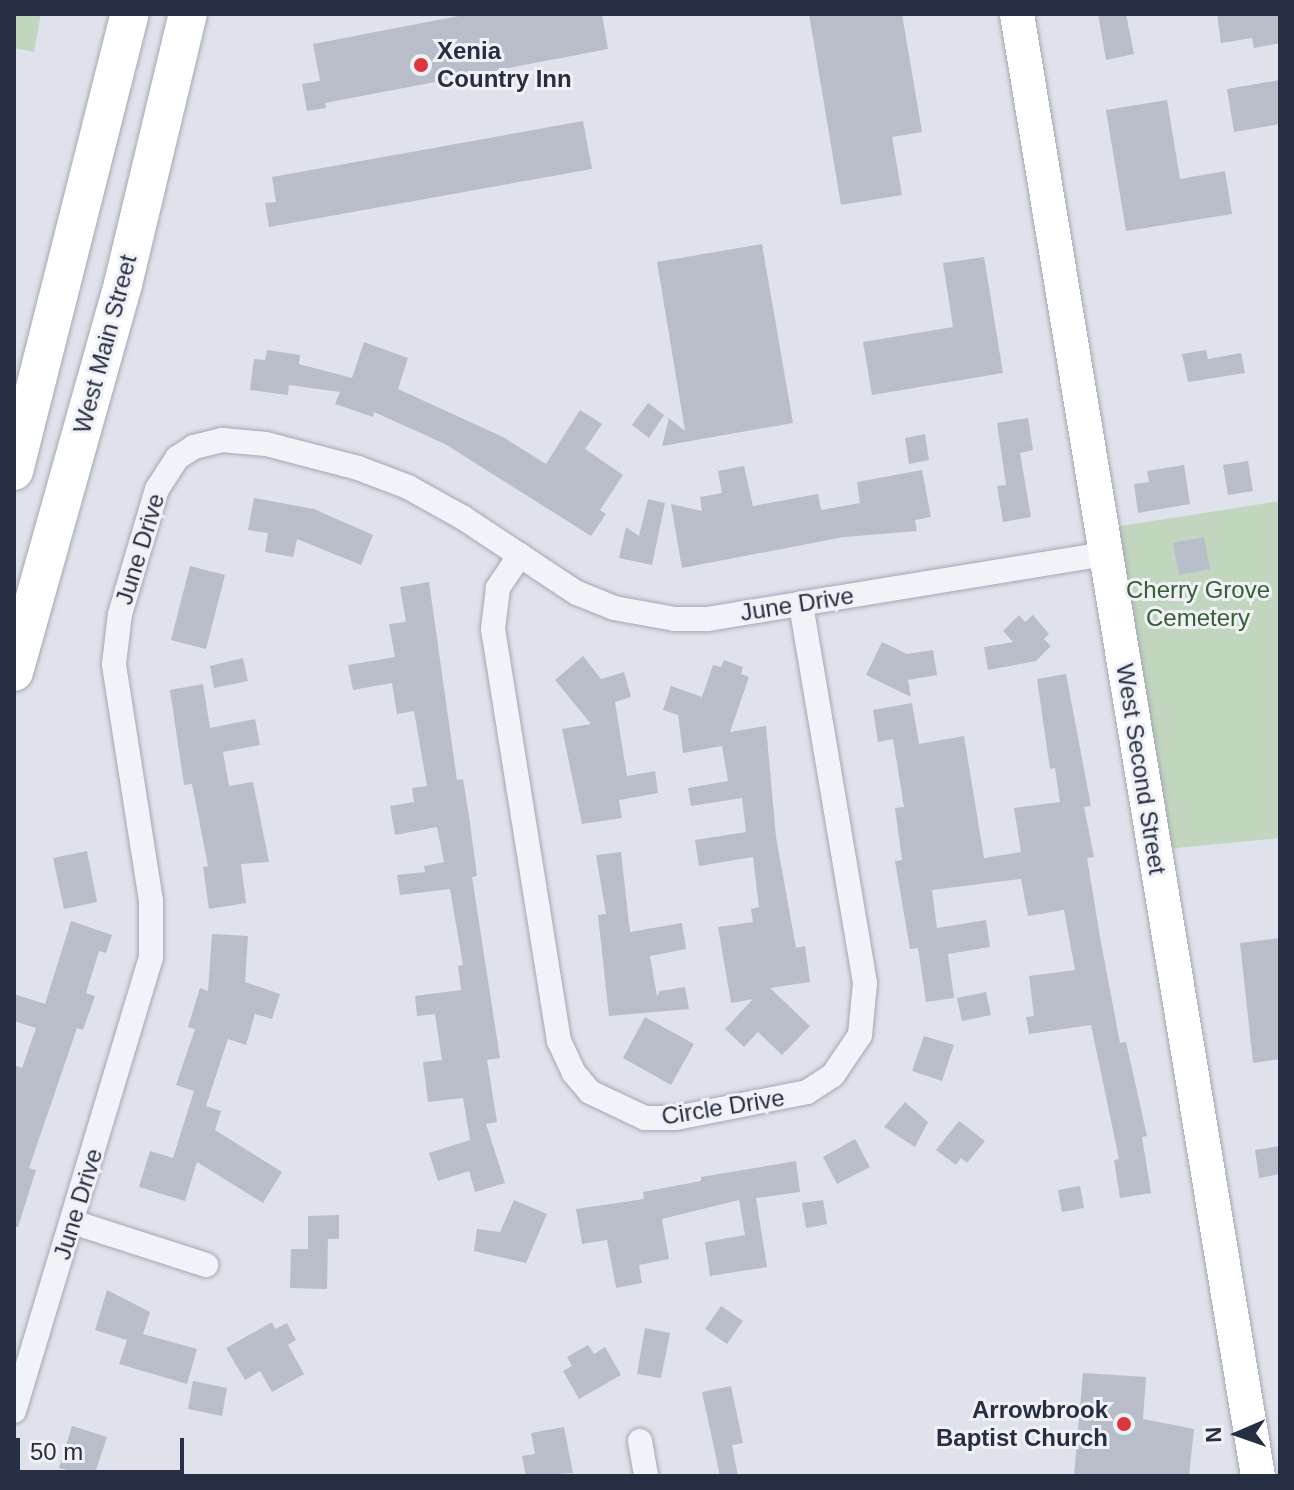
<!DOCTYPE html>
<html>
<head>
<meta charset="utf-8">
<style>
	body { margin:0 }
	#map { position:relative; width:1294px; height:1490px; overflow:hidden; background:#dfe2ea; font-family:Arial,sans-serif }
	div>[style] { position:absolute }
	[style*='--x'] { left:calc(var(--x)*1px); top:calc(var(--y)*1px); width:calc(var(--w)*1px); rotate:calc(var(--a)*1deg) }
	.green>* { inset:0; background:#c2d5bf }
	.building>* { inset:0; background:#b8bdca }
	.roads { filter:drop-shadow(0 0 2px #a4a8b5) drop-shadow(0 0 2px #a4a8b5) }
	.minor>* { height:24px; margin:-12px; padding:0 12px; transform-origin:12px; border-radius:12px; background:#f2f3f8 }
	.secondary>* { height:34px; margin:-17px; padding:0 17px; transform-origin:17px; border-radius:17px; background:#fff }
	.primary>* { height:38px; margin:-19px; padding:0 19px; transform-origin:19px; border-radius:19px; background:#fff }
	.dots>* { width:22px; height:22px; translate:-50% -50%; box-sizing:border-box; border:4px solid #eff1f7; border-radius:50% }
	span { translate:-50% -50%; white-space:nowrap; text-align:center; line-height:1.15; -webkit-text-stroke:6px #eff1f7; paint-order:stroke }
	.poi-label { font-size:24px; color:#262e43; font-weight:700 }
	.left { translate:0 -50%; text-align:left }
	.right { translate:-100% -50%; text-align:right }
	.street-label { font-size:24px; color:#262e43 }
	.park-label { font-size:24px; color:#366032 }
	.frame { position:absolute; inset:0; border:16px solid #262e43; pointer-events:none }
	.north { position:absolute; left:1198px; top:1394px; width:80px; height:80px; -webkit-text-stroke:6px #eff1f7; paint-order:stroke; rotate:268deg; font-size:22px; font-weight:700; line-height:32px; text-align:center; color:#262e43 }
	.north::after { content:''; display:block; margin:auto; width:28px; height:36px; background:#262e43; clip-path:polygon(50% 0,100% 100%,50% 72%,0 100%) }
	.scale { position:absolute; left:16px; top:1438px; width:168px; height:36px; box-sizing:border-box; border:4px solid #262e43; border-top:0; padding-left:10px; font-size:24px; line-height:28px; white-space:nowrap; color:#262e43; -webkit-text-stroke:6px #eff1f7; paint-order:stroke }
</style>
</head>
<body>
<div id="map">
	<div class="green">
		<div style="clip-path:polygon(14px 14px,41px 14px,34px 52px,14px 48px)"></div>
		<div style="clip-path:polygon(1280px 501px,1280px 838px,1155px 850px,1102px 529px)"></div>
	</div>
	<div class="building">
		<div style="clip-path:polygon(469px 14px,602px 14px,608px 49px,325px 103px,326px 108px,307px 111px,302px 84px,320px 81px,313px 44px)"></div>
		<div style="clip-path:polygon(809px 14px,902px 14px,922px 132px,892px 137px,902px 195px,841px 205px)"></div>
		<div style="clip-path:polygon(1098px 14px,1126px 14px,1134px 54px,1106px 60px)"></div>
		<div style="clip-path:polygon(1217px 14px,1280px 14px,1280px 43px,1254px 48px,1252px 38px,1221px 43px)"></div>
		<div style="clip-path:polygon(1280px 80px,1280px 124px,1234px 132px,1227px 89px)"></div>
		<div style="clip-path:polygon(1167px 100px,1180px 179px,1225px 171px,1232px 214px,1126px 231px,1106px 110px)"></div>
		<div style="clip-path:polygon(583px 121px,592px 169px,269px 227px,265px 203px,276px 202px,272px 177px)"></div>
		<div style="clip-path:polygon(762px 244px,793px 423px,662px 446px,669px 418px,685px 431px,657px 262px)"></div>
		<div style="clip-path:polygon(984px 257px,1003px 373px,872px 395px,863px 342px,953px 327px,943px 263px)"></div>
		<div style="clip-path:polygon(364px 342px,408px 358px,398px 389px,503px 437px,546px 464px,580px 410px,602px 424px,585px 449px,623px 475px,600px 510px,606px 514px,591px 536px,445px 444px,374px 412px,373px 417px,335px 404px,340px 392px,289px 385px,288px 395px,250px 390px,254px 359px,265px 360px,267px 350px,300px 355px,299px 364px,352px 378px)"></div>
		<div style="clip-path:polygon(1206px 350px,1208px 359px,1241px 353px,1245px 373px,1188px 382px,1182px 354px)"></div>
		<div style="clip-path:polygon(648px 403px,664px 415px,649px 438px,632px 425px)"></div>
		<div style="clip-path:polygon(1028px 418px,1033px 450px,1020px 453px,1031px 517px,1003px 522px,997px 486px,1006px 485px,997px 423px)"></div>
		<div style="clip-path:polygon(925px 434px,929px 460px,909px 464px,905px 438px)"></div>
		<div style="clip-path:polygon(1248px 461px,1253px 491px,1228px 495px,1223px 465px)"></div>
		<div style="clip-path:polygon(1184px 465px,1190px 504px,1138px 513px,1134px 484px,1149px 482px,1147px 471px)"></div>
		<div style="clip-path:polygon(744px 466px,753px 506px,818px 494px,821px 510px,860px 503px,857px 482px,922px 470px,931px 517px,915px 520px,917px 531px,844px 537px,682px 568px,671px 504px,702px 511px,700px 497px,722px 493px,718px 471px)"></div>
		<div style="clip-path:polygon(254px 498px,314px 509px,373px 535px,361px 565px,297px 539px,293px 557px,265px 552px,268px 533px,248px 530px)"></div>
		<div style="clip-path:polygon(648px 499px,665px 503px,652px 565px,619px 558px,626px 527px,639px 536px)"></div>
		<div style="clip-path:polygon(1204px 537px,1210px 569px,1179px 575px,1173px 543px)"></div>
		<div style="clip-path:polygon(190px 566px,225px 575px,206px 649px,171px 640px)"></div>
		<div style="clip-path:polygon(429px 582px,457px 780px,463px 779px,469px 816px,477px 876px,472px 877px,500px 1058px,487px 1060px,497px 1122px,486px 1124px,505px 1183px,475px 1192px,469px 1171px,438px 1181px,429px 1153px,470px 1140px,463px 1098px,428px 1102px,423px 1062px,442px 1060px,435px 1014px,417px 1016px,415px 996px,461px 990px,458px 966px,463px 965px,450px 889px,400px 895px,397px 875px,425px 872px,424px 866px,444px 862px,437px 827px,395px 835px,390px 806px,414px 802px,412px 788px,427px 786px,414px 711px,397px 714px,392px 683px,353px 690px,348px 665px,395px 657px,389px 624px,406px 622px,400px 587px)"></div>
		<div style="clip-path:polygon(1019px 615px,1025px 622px,1033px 615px,1049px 634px,1044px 639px,1051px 646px,1036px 661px,988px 670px,984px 647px,1013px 642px,1003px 631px)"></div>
		<div style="clip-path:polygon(882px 642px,907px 654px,933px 650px,937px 675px,908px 680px,911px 697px,866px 675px)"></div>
		<div style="clip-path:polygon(583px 656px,601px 679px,624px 672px,631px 697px,615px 702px,627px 776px,655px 771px,658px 793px,619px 800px,622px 818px,582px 824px,562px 729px,591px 724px,555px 680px)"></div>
		<div style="clip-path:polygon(243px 658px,248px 681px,214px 688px,210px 666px)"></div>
		<div style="clip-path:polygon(724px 660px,743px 667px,741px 674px,749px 677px,730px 732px,766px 726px,776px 837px,796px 948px,805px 946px,810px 982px,770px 988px,810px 1026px,782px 1055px,758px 1032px,744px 1047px,725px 1029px,753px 999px,731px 1003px,718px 927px,753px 922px,751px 909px,759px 907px,753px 857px,699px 866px,695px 840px,746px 832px,742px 798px,691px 806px,688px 788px,728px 781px,722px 746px,683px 753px,678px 715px,663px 710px,671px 686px,702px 697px,713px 665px,721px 667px)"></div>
		<div style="clip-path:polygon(1066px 674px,1091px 806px,1084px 807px,1094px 857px,1087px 858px,1100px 937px,1120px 1043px,1126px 1042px,1147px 1136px,1142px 1137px,1151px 1193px,1120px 1198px,1114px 1160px,1119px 1159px,1091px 1025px,1029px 1034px,1026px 1017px,1034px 1016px,1029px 976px,1075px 970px,1064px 910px,1028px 916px,1021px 879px,932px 890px,937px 928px,986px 920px,990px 947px,948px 954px,954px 998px,926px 1002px,918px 948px,910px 949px,895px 861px,902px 860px,895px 808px,904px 807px,893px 739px,878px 742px,873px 710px,912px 703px,919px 744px,964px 736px,984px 858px,1021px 852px,1014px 808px,1060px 802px,1055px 768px,1050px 769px,1037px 679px)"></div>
		<div style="clip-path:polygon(203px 684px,210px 728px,255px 719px,260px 745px,223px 752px,229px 786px,253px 782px,269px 862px,241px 864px,246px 903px,209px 909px,203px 867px,208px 866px,192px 784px,184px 785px,170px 690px)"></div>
		<div style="clip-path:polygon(87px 851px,97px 902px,64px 909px,53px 858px)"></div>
		<div style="clip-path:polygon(621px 852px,630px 932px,682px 923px,686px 949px,650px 956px,657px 996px,660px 991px,685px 987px,689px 1009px,609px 1016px,598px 915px,606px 914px,596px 855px)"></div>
		<div style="clip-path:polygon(71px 921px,112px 935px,106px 953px,99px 951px,86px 993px,95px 996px,83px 1030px,77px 1028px,29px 1168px,36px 1170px,18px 1227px,14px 1227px,14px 1065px,22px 1068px,36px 1028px,14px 1021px,14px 994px,45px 1004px)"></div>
		<div style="clip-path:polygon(212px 934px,248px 936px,245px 982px,280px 994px,272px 1019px,255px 1014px,246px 1045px,228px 1039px,206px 1106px,221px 1111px,215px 1130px,282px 1172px,263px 1203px,197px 1162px,185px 1201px,139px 1187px,150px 1151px,173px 1158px,194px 1091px,176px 1085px,195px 1029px,188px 1027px,200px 988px,208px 991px)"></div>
		<div style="clip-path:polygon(1280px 938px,1280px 1059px,1253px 1063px,1240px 943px)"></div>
		<div style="clip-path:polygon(986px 992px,991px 1015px,962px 1021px,957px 998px)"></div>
		<div style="clip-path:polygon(645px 1017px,694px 1044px,671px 1085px,623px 1058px)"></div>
		<div style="clip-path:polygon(924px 1036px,954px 1045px,942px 1081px,912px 1071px)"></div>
		<div style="clip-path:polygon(905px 1102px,928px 1122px,915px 1147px,884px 1127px)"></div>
		<div style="clip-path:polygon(959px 1121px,985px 1141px,967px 1163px,961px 1158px,956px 1165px,936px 1150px)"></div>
		<div style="clip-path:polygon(855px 1139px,870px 1167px,837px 1184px,823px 1157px)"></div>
		<div style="clip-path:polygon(1280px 1146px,1280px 1174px,1259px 1178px,1255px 1150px)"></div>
		<div style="clip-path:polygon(796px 1161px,800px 1192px,756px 1198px,767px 1267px,710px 1276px,705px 1242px,745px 1235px,739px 1200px,662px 1219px,669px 1259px,639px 1265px,642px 1283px,616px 1288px,607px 1240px,582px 1244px,576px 1209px,644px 1199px,643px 1192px,701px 1181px,701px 1177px)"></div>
		<div style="clip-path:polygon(1080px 1186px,1084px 1208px,1062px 1212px,1058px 1190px)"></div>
		<div style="clip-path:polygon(514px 1200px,547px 1214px,526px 1263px,474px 1251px,477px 1229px,500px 1232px)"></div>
		<div style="clip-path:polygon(823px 1200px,827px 1224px,806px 1228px,802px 1203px)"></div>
		<div style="clip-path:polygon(339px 1215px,339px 1239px,328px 1239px,327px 1289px,290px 1288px,291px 1249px,308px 1249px,308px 1216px)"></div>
		<div style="clip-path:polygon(107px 1290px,150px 1312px,143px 1334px,197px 1349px,187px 1384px,119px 1364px,127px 1340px,95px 1330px)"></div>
		<div style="clip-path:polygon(721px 1306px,743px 1321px,727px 1344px,705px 1329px)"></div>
		<div style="clip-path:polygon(272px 1322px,275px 1329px,287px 1323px,296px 1340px,288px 1345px,304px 1374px,272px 1392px,260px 1371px,245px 1380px,226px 1348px)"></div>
		<div style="clip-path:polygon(645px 1328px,670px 1333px,661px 1378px,637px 1374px)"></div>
		<div style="clip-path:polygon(588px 1345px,594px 1354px,605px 1347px,621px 1375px,579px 1399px,563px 1371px,572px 1366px,567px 1357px)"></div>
		<div style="clip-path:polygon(1083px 1373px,1146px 1377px,1143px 1419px,1194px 1429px,1189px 1476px,1074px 1476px)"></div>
		<div style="clip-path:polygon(193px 1381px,227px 1388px,222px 1416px,188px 1409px)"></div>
		<div style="clip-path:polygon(731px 1386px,743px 1443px,732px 1445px,738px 1476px,720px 1476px,702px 1392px)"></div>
		<div style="clip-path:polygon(72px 1426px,107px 1437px,94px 1476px,59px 1468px)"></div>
		<div style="clip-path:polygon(564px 1427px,573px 1473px,526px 1476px,522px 1456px,535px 1454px,531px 1433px)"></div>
	</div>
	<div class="roads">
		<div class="minor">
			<div style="--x:520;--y:555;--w:40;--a:124"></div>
			<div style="--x:498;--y:588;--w:41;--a:97"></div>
			<div style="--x:493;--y:629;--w:417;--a:80.9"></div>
			<div style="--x:559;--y:1041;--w:35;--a:65"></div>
			<div style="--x:574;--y:1073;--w:25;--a:50"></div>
			<div style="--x:590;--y:1092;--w:61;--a:25.3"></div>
			<div style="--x:645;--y:1118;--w:31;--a:0"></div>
			<div style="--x:676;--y:1118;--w:134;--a:-11.2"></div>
			<div style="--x:807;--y:1092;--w:31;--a:-33"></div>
			<div style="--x:833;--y:1075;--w:48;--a:-56"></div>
			<div style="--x:860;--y:1035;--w:52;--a:-84.5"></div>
			<div style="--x:865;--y:983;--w:385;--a:-99.6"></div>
			<div style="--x:73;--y:1222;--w:140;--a:17.9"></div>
			<div style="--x:14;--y:1411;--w:473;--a:-73.2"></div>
			<div style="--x:151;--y:958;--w:57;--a:-90"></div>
			<div style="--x:151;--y:901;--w:240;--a:-98.9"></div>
			<div style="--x:114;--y:664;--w:50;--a:-83.2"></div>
			<div style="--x:120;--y:614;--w:130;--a:-73.5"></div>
			<div style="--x:157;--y:489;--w:37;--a:-57"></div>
			<div style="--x:177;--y:458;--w:20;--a:-33"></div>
			<div style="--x:194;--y:447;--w:29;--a:-14"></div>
			<div style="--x:222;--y:440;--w:44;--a:5.2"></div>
			<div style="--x:266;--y:444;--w:95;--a:14.6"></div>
			<div style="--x:358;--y:468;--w:53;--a:20.8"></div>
			<div style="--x:408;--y:487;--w:62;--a:29.1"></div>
			<div style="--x:462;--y:517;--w:138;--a:33.5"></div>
			<div style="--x:577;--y:593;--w:40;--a:22"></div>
			<div style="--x:614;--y:608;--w:62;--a:10.2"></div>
			<div style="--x:675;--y:619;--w:33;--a:0"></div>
			<div style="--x:708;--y:619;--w:403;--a:-9.3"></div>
			<div style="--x:640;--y:1441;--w:36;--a:80"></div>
		</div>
		<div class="secondary">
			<div style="--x:1017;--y:14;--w:1482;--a:80.64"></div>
		</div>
		<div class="primary">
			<div style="--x:14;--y:471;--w:471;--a:-75.8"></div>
			<div style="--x:14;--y:672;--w:403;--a:-74.3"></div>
			<div style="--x:123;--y:284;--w:278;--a:-76.5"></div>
		</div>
	</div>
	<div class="dots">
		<div style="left:421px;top:65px;background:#dc373f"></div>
		<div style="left:1124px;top:1424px;background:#dc373f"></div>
	</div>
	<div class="poi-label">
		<span class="left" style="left:437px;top:65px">Xenia<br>Country Inn</span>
		<span class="right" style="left:1108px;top:1424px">Arrowbrook<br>Baptist Church</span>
	</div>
	<div class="street-label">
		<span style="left:105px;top:344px;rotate:-75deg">West Main Street</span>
		<span style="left:140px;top:549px;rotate:-73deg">June Drive</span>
		<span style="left:797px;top:604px;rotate:-9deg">June Drive</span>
		<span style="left:1141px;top:769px;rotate:81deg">West Second Street</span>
		<span style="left:723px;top:1107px;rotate:-9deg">Circle Drive</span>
		<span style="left:78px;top:1204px;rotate:-73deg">June Drive</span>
	</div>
	<div class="park-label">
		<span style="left:1198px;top:604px">Cherry Grove<br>Cemetery</span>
	</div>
	<div class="frame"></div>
	<div class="north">N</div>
	<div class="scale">50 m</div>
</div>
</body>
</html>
